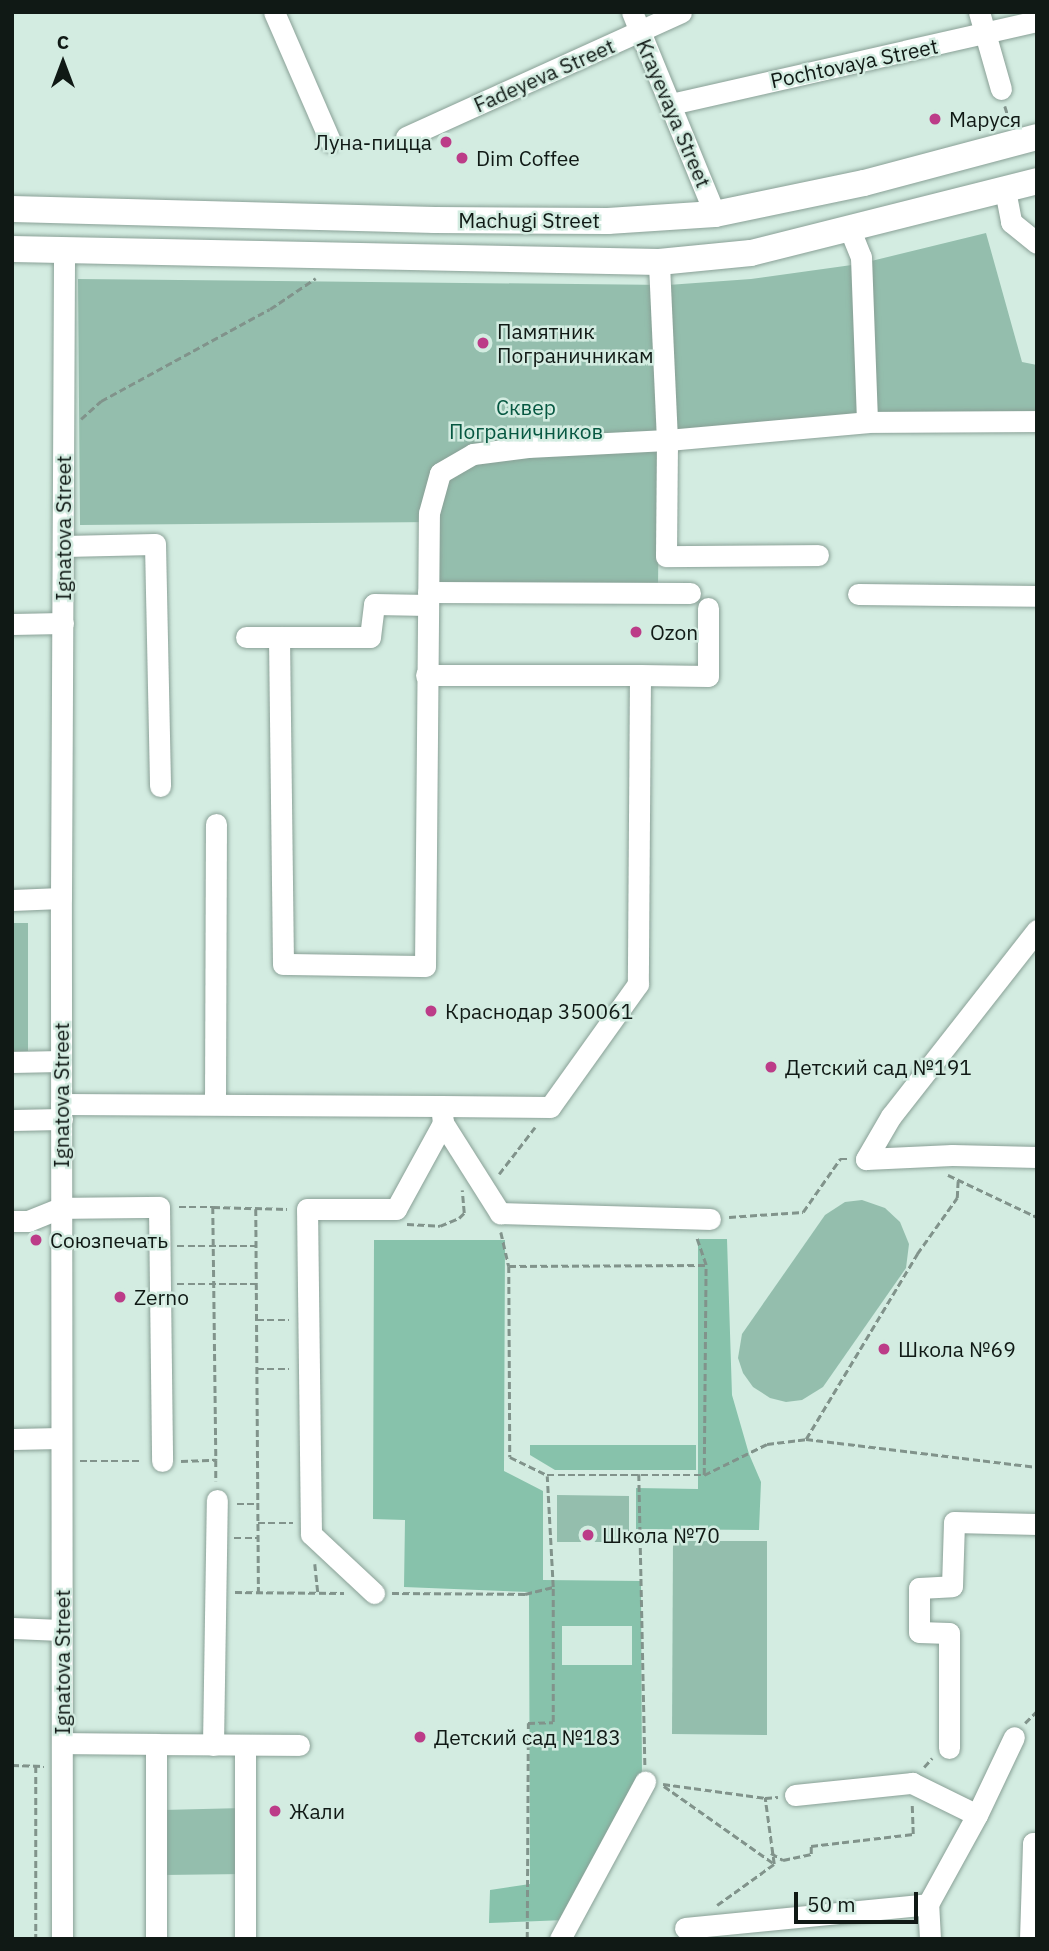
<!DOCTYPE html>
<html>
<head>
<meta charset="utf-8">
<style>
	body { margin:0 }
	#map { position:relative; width:1049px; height:1951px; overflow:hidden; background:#d3ece1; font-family:"IBM Plex Sans",sans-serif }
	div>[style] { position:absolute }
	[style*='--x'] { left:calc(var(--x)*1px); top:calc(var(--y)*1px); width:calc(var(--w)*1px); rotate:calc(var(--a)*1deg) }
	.green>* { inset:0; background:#94bead }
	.forest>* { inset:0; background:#87c2ab }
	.path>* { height:2.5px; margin-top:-1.25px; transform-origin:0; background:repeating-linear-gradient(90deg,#81938b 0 7px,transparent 0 10.5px) }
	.roads { filter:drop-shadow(0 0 2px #89a096) drop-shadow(0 0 2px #89a096) }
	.minor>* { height:21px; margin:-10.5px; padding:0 10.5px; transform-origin:10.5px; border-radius:10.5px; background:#fff }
	.major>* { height:26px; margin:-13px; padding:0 13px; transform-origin:13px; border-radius:13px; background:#fff }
	.dots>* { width:19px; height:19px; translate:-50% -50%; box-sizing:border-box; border:4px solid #d3ece1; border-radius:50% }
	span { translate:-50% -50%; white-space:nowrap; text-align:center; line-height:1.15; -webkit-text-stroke:5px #d3ece1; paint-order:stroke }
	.street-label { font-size:21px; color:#101915 }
	.poi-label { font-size:21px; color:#101915 }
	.left { translate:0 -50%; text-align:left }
	.right { translate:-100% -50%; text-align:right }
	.park-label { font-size:21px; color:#065741 }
	.frame { position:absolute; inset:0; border:14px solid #101915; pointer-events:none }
	.north { position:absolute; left:28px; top:28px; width:70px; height:70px; -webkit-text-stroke:5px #d3ece1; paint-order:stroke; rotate:0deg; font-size:19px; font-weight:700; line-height:28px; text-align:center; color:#101915 }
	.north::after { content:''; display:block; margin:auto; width:24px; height:32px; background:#101915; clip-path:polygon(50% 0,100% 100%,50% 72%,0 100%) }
	.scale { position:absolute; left:794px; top:1892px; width:124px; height:32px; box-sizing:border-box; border:4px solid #101915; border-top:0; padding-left:9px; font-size:21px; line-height:24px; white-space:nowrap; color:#101915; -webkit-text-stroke:5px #d3ece1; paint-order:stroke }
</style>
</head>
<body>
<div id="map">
	<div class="green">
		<div style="clip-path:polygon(986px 233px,1022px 362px,1037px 365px,1037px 411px,660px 433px,658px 586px,436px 586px,436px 522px,80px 525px,78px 279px,668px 285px,751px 279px,859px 264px)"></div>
		<div style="clip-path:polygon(12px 923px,28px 923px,28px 1051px,12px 1051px)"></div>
		<div style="clip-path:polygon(862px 1200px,885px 1208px,900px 1222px,909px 1244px,906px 1268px,823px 1387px,802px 1400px,786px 1402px,770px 1398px,753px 1387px,743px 1373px,738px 1358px,742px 1334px,825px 1215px,845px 1202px)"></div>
		<div style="clip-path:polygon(557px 1495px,629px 1496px,629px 1542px,557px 1542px)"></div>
		<div style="clip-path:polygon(673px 1541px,767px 1541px,767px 1735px,672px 1734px)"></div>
		<div style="clip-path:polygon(243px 1808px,244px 1874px,164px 1875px,163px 1810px)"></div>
	</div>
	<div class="forest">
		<div style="clip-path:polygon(698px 1239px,727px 1239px,732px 1395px,749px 1454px,761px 1482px,759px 1530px,636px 1529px,636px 1488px,698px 1489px)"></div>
		<div style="clip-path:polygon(evenodd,374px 1240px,505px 1240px,504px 1471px,543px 1491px,543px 1580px,641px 1581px,642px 1781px,565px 1920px,489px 1923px,490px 1890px,530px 1884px,529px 1592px,404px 1587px,405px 1520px,373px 1519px,374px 1240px,562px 1626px,632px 1626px,632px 1665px,562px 1665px,562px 1626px)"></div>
		<div style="clip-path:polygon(530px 1445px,696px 1445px,696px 1470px,555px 1470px,530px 1455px)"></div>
	</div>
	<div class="path">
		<div style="--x:1005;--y:106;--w:10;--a:73"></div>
		<div style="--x:81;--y:419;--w:27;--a:-42"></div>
		<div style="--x:101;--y:401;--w:192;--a:-28.6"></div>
		<div style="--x:270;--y:309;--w:55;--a:-34"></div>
		<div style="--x:499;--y:1174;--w:59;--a:-52.5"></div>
		<div style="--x:948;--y:1175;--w:98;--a:25.3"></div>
		<div style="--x:179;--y:1207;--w:34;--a:0"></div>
		<div style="--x:213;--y:1207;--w:253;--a:89.3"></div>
		<div style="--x:213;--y:1207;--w:74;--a:1.5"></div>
		<div style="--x:256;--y:1209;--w:383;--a:89.6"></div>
		<div style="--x:729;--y:1217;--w:74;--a:-3.9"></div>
		<div style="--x:803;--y:1212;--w:65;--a:-55.1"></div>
		<div style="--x:840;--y:1159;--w:9;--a:0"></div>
		<div style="--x:407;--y:1224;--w:33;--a:3"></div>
		<div style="--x:440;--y:1226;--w:21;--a:-23"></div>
		<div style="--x:459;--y:1218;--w:7;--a:-45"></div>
		<div style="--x:464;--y:1213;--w:23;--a:-95"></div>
		<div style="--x:501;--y:1232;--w:35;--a:77"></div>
		<div style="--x:509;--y:1266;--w:191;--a:89.7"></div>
		<div style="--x:510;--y:1457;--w:41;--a:25.9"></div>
		<div style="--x:547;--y:1475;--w:157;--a:0"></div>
		<div style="--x:704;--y:1475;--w:210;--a:-89.5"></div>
		<div style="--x:706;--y:1265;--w:28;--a:-109"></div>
		<div style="--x:177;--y:1246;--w:80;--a:0"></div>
		<div style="--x:509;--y:1266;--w:196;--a:-0.3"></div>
		<div style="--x:177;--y:1284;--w:80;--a:0"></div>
		<div style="--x:257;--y:1320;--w:32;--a:0"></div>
		<div style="--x:257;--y:1369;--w:32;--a:0"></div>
		<div style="--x:806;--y:1439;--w:216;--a:-59"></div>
		<div style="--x:917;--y:1254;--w:69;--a:-54.5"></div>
		<div style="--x:957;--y:1198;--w:17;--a:-87"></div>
		<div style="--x:80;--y:1461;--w:63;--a:0"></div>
		<div style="--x:181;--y:1461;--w:35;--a:-2"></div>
		<div style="--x:216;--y:1460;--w:21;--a:90"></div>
		<div style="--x:639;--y:1474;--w:291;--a:88.8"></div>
		<div style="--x:704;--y:1475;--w:70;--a:-26.2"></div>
		<div style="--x:767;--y:1444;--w:39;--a:-7"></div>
		<div style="--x:806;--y:1439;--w:233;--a:6.9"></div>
		<div style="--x:237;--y:1504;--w:21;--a:0"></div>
		<div style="--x:258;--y:1523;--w:35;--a:0"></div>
		<div style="--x:234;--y:1538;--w:24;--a:0"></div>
		<div style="--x:315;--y:1564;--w:28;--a:84"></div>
		<div style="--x:235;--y:1592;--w:109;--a:0.5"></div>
		<div style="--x:392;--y:1593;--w:133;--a:0.4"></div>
		<div style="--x:525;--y:1594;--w:29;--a:-14"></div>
		<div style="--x:1025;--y:1723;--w:17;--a:-45"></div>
		<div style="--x:12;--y:1765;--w:32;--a:2"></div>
		<div style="--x:36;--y:1766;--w:173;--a:90"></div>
		<div style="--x:924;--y:1767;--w:12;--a:-48"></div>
		<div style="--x:663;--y:1784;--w:103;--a:7.8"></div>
		<div style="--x:765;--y:1798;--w:13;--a:-4"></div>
		<div style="--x:664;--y:1786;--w:133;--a:35.2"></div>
		<div style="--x:771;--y:1853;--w:14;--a:30"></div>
		<div style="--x:783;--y:1860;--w:29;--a:-12"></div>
		<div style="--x:811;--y:1854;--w:8;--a:-90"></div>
		<div style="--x:811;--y:1846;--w:103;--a:-6.7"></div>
		<div style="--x:913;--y:1834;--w:30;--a:-92"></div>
		<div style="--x:717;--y:1905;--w:70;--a:-35.7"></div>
		<div style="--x:774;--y:1864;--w:67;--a:-97.8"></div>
		<div style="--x:527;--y:1939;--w:216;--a:-89.7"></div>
		<div style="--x:528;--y:1723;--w:25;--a:-2"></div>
		<div style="--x:553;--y:1722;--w:135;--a:-90"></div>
		<div style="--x:553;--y:1587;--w:111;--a:-93.1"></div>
	</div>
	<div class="roads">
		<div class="minor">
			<div style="--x:274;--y:12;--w:141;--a:66.5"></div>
			<div style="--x:632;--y:12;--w:218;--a:67.7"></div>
			<div style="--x:979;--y:12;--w:80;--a:74.1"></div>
			<div style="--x:671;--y:104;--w:375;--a:-12.8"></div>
			<div style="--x:406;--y:137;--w:302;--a:-24.4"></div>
			<div style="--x:1005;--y:190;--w:33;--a:79"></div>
			<div style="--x:1011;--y:222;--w:33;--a:39"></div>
			<div style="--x:850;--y:230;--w:29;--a:68"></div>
			<div style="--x:861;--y:257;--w:165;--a:87.9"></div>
			<div style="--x:867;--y:422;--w:170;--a:-0.3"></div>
			<div style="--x:63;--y:546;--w:92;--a:-1.2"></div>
			<div style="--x:155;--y:544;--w:242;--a:88.8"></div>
			<div style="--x:818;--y:555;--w:152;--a:179.6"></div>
			<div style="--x:666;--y:556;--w:116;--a:-89.5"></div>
			<div style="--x:667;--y:440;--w:201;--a:-5.1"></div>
			<div style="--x:428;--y:592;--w:262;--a:0.2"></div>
			<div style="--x:858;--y:594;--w:179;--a:0.6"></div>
			<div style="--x:12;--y:624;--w:51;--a:-1.1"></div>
			<div style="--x:246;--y:637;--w:124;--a:0"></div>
			<div style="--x:370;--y:637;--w:33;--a:-83"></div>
			<div style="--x:374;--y:604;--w:54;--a:1.1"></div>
			<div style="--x:279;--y:637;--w:327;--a:89.3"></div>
			<div style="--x:283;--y:964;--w:142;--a:0.8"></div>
			<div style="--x:425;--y:966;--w:453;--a:-89.5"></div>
			<div style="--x:429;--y:513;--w:41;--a:-74.6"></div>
			<div style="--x:440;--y:473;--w:38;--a:-30"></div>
			<div style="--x:473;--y:454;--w:55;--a:-7.3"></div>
			<div style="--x:528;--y:447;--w:139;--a:-2.9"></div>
			<div style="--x:667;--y:440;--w:178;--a:-92.6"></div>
			<div style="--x:426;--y:675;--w:214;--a:0"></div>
			<div style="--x:640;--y:675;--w:309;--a:90.4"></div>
			<div style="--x:638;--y:984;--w:151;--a:125.6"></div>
			<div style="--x:550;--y:1107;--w:109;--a:-179.5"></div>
			<div style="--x:640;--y:675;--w:68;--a:0.8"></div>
			<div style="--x:708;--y:676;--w:68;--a:-90"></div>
			<div style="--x:12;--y:900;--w:49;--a:-2.3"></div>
			<div style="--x:1037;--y:930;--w:236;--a:128.1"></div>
			<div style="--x:891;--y:1116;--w:50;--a:120.2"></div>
			<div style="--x:866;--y:1159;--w:86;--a:-2.7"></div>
			<div style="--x:952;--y:1155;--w:85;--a:1.3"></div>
			<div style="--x:12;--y:1062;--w:49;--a:-1.2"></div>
			<div style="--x:61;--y:1104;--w:380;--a:0.3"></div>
			<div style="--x:441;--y:1106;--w:17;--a:83"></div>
			<div style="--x:443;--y:1123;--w:107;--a:57.7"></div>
			<div style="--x:500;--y:1213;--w:210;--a:1.6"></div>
			<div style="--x:215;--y:1104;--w:280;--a:-89.8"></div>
			<div style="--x:12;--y:1120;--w:50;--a:-1.1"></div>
			<div style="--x:12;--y:1221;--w:16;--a:0"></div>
			<div style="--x:28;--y:1221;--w:35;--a:-22"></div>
			<div style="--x:61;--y:1208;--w:98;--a:-0.6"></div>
			<div style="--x:159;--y:1207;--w:254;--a:89.3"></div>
			<div style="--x:12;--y:1439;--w:49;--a:-1.2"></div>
			<div style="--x:374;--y:1593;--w:86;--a:-136.9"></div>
			<div style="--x:311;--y:1534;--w:325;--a:-90.7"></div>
			<div style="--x:307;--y:1209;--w:89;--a:0"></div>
			<div style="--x:396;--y:1209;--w:98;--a:-61.3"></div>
			<div style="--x:12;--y:1628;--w:50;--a:2.3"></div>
			<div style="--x:62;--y:1743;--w:94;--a:0.6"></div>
			<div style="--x:156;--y:1744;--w:195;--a:90"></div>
			<div style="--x:156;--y:1744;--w:143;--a:0.4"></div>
			<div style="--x:213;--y:1745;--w:245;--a:-89.1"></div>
			<div style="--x:245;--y:1745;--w:194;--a:90"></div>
			<div style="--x:949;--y:1748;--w:115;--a:-90"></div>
			<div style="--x:949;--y:1633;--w:30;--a:-178"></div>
			<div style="--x:919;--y:1632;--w:44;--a:-90"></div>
			<div style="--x:919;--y:1588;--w:33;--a:-3"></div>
			<div style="--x:952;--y:1586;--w:64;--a:-88.2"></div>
			<div style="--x:954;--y:1522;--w:83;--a:1.4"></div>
			<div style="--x:795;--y:1795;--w:118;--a:-5.9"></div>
			<div style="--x:912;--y:1783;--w:72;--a:26.2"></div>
			<div style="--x:685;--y:1928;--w:244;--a:-5.6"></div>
			<div style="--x:62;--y:1939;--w:1041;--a:-90.06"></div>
			<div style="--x:61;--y:898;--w:646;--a:-89.73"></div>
			<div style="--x:560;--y:1939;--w:179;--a:-61.6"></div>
			<div style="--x:930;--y:1939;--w:35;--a:-93"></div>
			<div style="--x:928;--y:1904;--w:102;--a:-61.2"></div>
			<div style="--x:977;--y:1815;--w:86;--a:-64.6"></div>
			<div style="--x:1030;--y:1939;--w:96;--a:-88.2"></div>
			<div style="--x:1033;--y:1843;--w:4;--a:0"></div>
		</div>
		<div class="major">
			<div style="--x:12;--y:209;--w:423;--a:1.5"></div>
			<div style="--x:435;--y:220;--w:173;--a:0.3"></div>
			<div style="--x:608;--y:221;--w:107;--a:-3.7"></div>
			<div style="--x:715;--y:214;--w:152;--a:-11.8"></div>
			<div style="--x:864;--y:183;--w:179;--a:-14.9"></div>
			<div style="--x:12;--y:249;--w:647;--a:1.15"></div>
			<div style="--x:659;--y:262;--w:92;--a:-5.6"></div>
			<div style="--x:751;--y:253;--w:295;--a:-14.1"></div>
		</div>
	</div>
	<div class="dots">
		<div style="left:935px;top:119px;background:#bc3c88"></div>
		<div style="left:446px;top:142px;background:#bc3c88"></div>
		<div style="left:462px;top:158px;background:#bc3c88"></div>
		<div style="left:483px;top:343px;background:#bc3c88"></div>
		<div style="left:636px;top:632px;background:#bc3c88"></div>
		<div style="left:431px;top:1011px;background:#bc3c88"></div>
		<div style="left:771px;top:1067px;background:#bc3c88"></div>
		<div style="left:36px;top:1240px;background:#bc3c88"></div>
		<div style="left:120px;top:1297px;background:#bc3c88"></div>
		<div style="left:884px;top:1349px;background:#bc3c88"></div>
		<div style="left:588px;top:1535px;background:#bc3c88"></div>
		<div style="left:420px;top:1737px;background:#bc3c88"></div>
		<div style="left:275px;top:1811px;background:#bc3c88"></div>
	</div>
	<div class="street-label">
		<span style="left:854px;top:63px;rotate:-12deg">Pochtovaya Street</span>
		<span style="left:544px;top:75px;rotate:-24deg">Fadeyeva Street</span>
		<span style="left:674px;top:113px;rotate:67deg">Krayevaya Street</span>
		<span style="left:529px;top:220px">Machugi Street</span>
		<span style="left:63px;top:528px;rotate:-90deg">Ignatova Street</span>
		<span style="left:61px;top:1095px;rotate:-90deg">Ignatova Street</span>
		<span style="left:62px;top:1662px;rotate:-90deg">Ignatova Street</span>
	</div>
	<div class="poi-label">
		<span class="left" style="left:949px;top:119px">Маруся</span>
		<span class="right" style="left:432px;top:142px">Луна-пицца</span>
		<span class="left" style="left:476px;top:158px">Dim Coffee</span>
		<span class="left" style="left:497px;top:343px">Памятник<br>Пограничникам</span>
		<span class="left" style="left:650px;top:632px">Ozon</span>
		<span class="left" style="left:445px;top:1011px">Краснодар 350061</span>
		<span class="left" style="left:785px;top:1067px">Детский сад №191</span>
		<span class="left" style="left:50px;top:1240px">Союзпечать</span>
		<span class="left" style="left:134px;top:1297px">Zerno</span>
		<span class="left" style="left:898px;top:1349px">Школа №69</span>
		<span class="left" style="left:602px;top:1535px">Школа №70</span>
		<span class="left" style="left:434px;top:1737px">Детский сад №183</span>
		<span class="left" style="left:289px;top:1811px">Жали</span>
	</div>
	<div class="park-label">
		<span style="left:526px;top:419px">Сквер<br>Пограничников</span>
	</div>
	<div class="frame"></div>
	<div class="north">С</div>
	<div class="scale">50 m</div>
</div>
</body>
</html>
